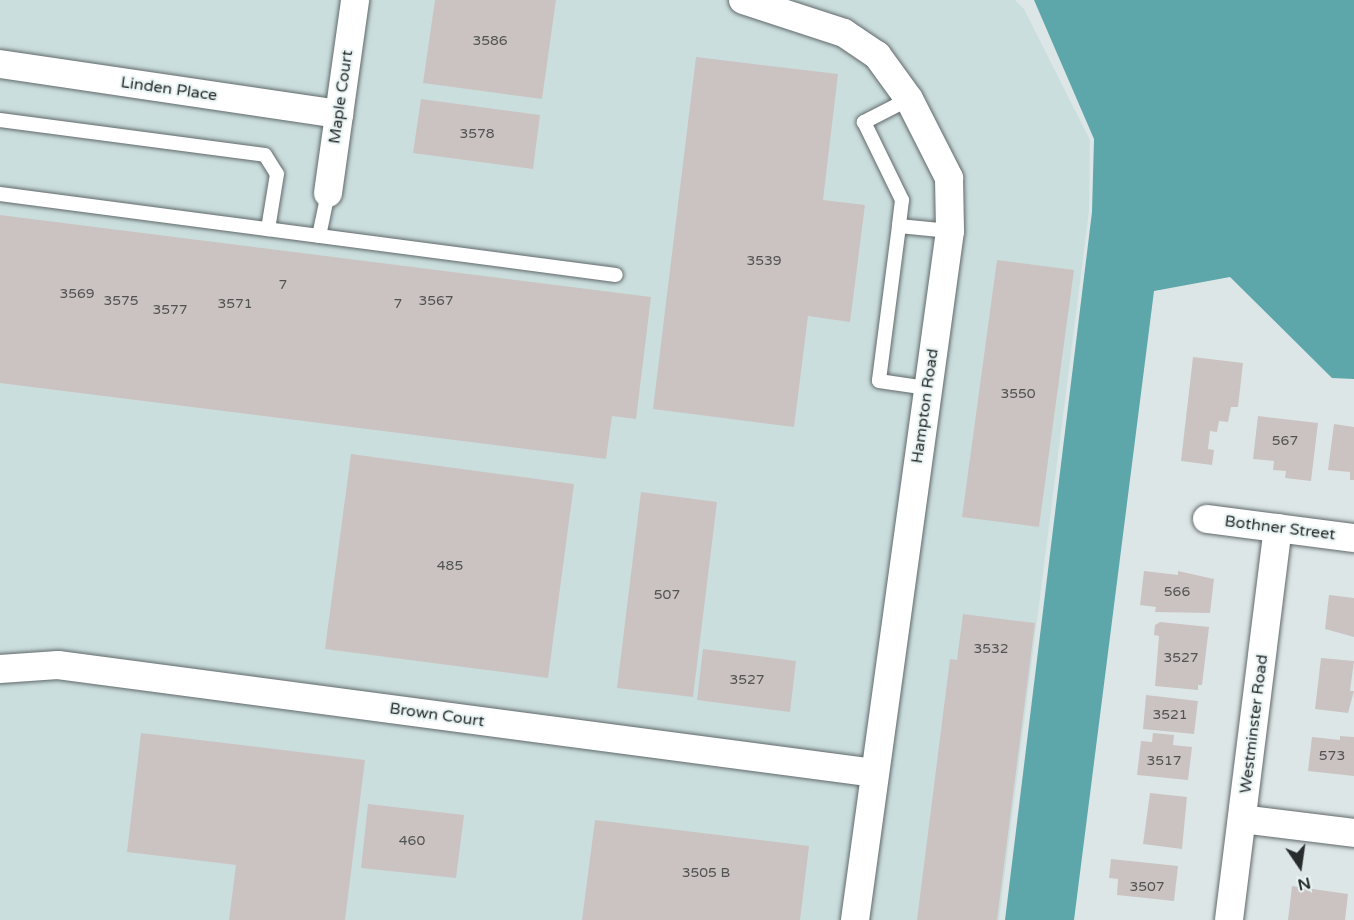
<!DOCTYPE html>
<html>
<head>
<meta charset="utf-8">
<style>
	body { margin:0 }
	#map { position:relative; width:1354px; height:920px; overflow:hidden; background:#dde6e7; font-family:"Varela Round",sans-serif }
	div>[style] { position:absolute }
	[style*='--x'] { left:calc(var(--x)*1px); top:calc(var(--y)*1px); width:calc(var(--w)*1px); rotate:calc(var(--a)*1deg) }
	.built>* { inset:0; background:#cbdede }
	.water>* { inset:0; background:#5da6aa }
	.building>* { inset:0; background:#cbc3c2 }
	.roads { filter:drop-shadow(0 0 2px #61696a) drop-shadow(0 0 2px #61696a) }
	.lane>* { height:14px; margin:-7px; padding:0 7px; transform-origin:7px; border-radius:7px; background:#fff }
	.street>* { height:28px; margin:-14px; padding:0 14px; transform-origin:14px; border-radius:14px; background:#fff }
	span { translate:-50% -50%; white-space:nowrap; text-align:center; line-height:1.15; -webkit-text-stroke:4.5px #eaf4f4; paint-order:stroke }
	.number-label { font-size:14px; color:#515252 }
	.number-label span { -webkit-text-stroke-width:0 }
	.street-label { font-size:16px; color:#282c2c }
	.north { position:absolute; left:1270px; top:836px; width:60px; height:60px; -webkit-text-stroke:4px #eaf4f4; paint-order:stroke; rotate:167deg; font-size:16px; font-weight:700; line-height:24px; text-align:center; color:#282c2c }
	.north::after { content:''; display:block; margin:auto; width:21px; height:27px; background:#282c2c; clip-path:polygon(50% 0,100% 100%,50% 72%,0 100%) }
</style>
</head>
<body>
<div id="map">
	<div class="built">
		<div style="clip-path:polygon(0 0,1015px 0,1024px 9px,1090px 140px,1089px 211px,999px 920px,0 920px)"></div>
	</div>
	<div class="water">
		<div style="clip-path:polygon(1034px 0,1354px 0,1354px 379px,1332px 378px,1230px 277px,1154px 291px,1074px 920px,1005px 920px,1092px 212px,1094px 139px)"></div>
	</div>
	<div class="building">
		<div style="clip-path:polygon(435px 0,556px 0,542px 99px,423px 83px)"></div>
		<div style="clip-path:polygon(696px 57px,838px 74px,823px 200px,865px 205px,850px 322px,808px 316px,794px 427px,653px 409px)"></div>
		<div style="clip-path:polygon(421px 99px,540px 115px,533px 169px,413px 153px)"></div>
		<div style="clip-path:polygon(0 215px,651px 297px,636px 419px,612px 416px,606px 459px,0 383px)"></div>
		<div style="clip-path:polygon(997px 260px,1074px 270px,1039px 527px,962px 517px)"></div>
		<div style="clip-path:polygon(1193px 357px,1243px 363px,1238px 407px,1231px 407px,1228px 422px,1219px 421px,1217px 432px,1210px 431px,1208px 449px,1214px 450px,1212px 465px,1181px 461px)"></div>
		<div style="clip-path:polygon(1258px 416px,1318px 423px,1311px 481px,1285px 478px,1286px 471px,1273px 470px,1274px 461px,1253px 459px)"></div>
		<div style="clip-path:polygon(1334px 424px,1354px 427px,1354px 480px,1350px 480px,1350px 472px,1328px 470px)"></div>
		<div style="clip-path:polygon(351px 454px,574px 484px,548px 678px,325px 649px)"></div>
		<div style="clip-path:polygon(641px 492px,717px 502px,693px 697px,617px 688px)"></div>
		<div style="clip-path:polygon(1144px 571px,1178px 575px,1178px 571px,1214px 579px,1210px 613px,1155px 612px,1156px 607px,1140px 605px)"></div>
		<div style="clip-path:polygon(1329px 595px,1354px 598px,1354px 637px,1325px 629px)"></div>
		<div style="clip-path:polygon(963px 614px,1035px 623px,997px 920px,917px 920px,950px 659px,957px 660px)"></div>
		<div style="clip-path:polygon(1160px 622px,1209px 627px,1202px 685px,1198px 685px,1198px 690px,1155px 686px,1159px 636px,1154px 635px,1155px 625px)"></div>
		<div style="clip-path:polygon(703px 649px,796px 661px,790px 712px,697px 700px)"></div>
		<div style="clip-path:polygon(1321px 658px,1354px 661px,1350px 691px,1354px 691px,1348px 713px,1315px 709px)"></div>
		<div style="clip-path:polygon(1146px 695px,1198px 701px,1194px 734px,1143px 729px)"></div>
		<div style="clip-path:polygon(141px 733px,365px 760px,345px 920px,229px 920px,236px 865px,127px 852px)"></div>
		<div style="clip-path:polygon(1153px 733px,1174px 735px,1173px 745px,1192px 747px,1188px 780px,1137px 775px,1141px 741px,1152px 742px)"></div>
		<div style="clip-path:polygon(1340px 736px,1354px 737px,1354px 776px,1308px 771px,1312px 737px,1340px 740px)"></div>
		<div style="clip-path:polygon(1150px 793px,1187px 797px,1182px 849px,1143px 844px)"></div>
		<div style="clip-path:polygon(368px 804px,464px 815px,456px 878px,361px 868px)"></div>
		<div style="clip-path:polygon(595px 820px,809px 846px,800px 920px,582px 920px)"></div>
		<div style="clip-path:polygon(1111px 859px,1178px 866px,1174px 901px,1117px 895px,1118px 879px,1109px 878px)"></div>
		<div style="clip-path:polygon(1292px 886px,1348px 894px,1345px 920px,1288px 920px)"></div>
	</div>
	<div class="roads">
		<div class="lane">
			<div style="--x:909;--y:99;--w:51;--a:152.9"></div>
			<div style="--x:864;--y:122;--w:87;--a:64"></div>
			<div style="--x:902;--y:200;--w:26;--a:97"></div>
			<div style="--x:899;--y:226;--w:51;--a:5.6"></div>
			<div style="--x:0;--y:120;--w:267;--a:7.5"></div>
			<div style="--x:265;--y:155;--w:22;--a:58"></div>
			<div style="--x:277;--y:174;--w:56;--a:99.3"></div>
			<div style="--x:0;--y:194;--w:621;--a:7.49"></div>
			<div style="--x:899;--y:226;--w:156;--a:97.4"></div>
			<div style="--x:879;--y:381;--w:49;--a:8.3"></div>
			<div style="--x:319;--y:236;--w:44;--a:-78.2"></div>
		</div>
		<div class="street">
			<div style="--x:743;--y:0;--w:106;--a:18.1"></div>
			<div style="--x:844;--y:33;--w:40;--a:34"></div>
			<div style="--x:877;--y:55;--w:54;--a:54"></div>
			<div style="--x:909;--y:99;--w:89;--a:63.1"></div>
			<div style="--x:949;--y:178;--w:53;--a:88.9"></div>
			<div style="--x:950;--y:231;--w:696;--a:97.85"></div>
			<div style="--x:0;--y:64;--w:343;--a:8.4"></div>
			<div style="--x:328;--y:193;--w:195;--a:-82"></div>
			<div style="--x:1207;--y:519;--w:148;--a:7.4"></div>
			<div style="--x:0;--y:669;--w:58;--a:-3.9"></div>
			<div style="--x:58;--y:665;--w:823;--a:7.54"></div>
			<div style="--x:1242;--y:819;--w:113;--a:7.1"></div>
			<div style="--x:1229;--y:920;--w:395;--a:-82.9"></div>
		</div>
	</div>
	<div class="number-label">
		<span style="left:490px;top:41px">3586</span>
		<span style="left:477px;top:134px">3578</span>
		<span style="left:764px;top:261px">3539</span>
		<span style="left:283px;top:285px">7</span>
		<span style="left:77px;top:294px">3569</span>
		<span style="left:121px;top:301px">3575</span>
		<span style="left:436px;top:301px">3567</span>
		<span style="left:235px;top:304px">3571</span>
		<span style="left:398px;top:304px">7</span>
		<span style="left:170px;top:310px">3577</span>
		<span style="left:1018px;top:394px">3550</span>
		<span style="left:1285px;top:441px">567</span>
		<span style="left:450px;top:566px">485</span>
		<span style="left:1177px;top:592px">566</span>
		<span style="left:667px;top:595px">507</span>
		<span style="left:991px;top:649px">3532</span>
		<span style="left:1181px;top:658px">3527</span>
		<span style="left:747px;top:680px">3527</span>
		<span style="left:1170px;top:715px">3521</span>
		<span style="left:1332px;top:756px">573</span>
		<span style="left:1164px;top:761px">3517</span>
		<span style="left:412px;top:841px">460</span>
		<span style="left:706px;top:873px">3505 B</span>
		<span style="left:1147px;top:887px">3507</span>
	</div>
	<div class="street-label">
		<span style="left:169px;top:89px;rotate:8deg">Linden Place</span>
		<span style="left:341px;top:97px;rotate:-82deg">Maple Court</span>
		<span style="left:925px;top:406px;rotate:-82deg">Hampton Road</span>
		<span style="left:1280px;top:528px;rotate:7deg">Bothner Street</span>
		<span style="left:437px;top:715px;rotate:8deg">Brown Court</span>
		<span style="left:1254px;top:724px;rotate:-83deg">Westminster Road</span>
	</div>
	<div class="north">N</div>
</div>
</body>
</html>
